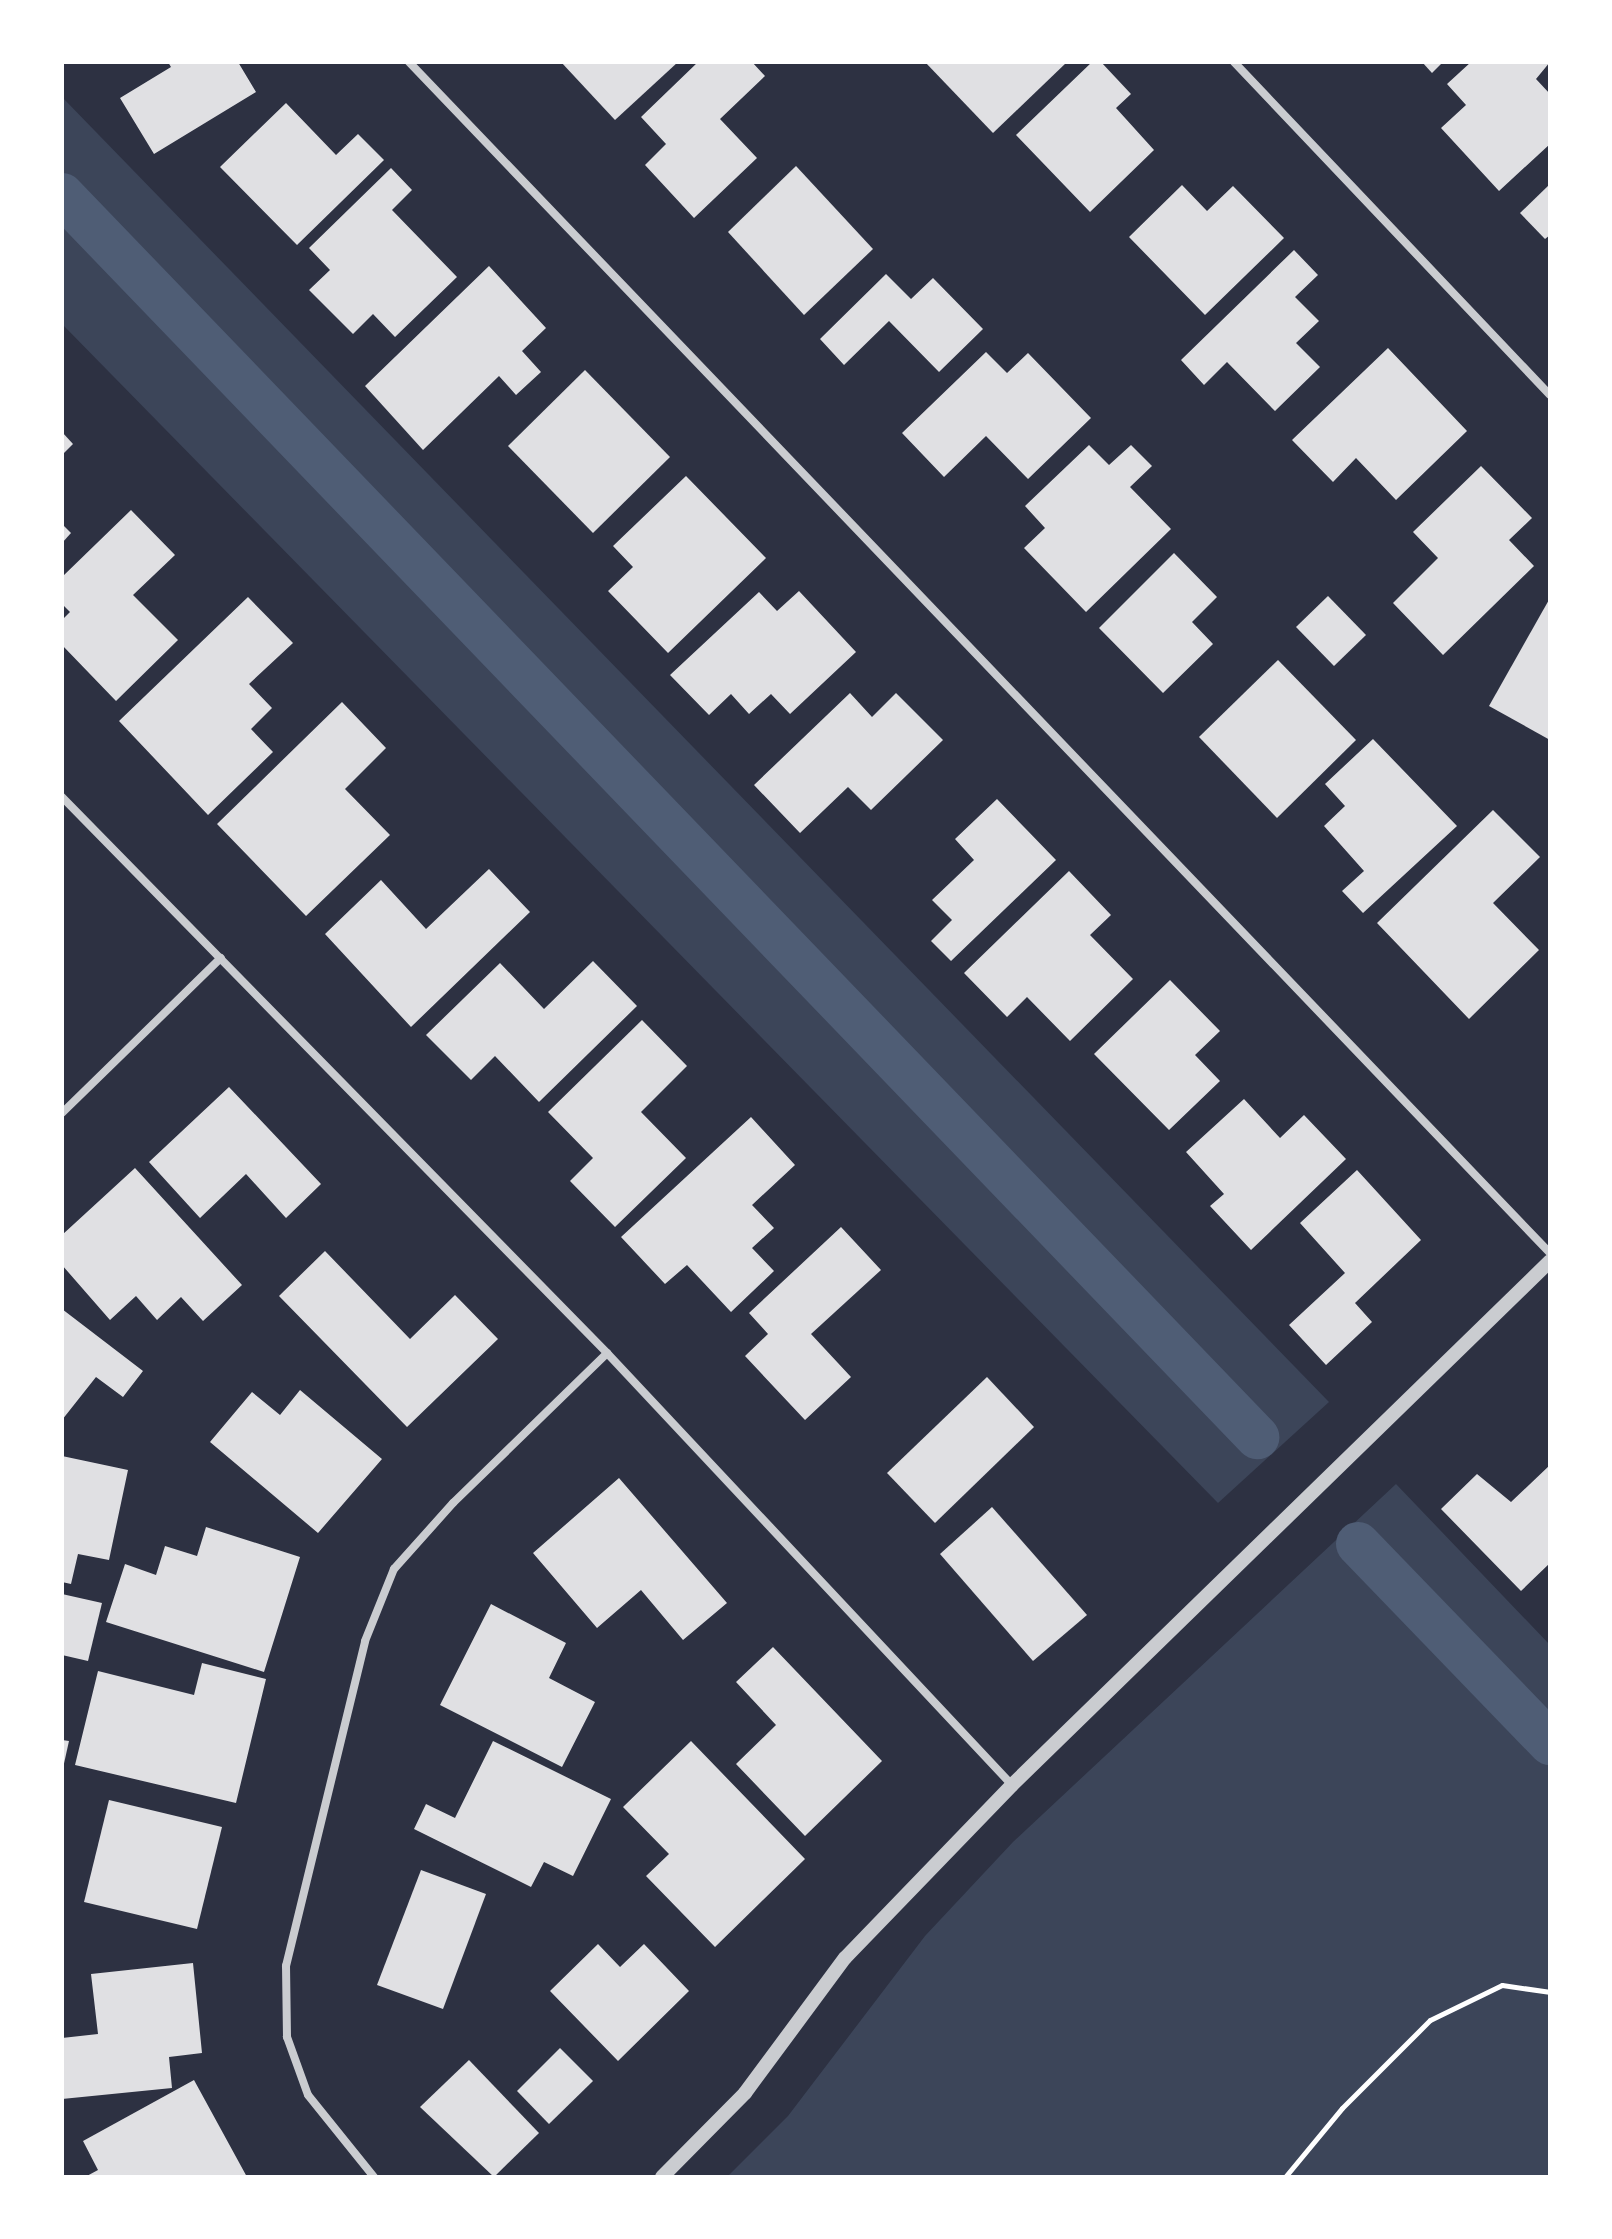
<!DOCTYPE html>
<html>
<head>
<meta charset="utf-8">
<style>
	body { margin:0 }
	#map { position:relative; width:1612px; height:2239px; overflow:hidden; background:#2d3142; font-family:"Alegreya Sans",sans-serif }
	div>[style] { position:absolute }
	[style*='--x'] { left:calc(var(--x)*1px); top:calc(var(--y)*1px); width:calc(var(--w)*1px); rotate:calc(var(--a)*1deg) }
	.green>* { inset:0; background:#3c4559 }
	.canal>* { height:44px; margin:-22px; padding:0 22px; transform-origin:22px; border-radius:22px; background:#4f5d75 }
	.building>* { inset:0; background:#e0e0e3 }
	.path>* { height:5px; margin:-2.5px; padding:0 2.5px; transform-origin:2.5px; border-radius:2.5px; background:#fff }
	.minor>* { height:8px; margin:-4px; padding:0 4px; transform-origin:4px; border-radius:4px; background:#caccd0 }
	.tertiary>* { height:14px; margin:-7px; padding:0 7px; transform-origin:7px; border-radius:7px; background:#caccd0 }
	span { translate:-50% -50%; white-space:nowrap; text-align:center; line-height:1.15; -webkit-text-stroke:7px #fff; paint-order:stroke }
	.frame { position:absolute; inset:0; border:64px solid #fff; pointer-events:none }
</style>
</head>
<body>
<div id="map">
	<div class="green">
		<div style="clip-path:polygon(62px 97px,1329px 1402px,1218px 1503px,62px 324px)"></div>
		<div style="clip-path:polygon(1396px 1484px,1550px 1645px,1550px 2177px,727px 2177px,788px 2116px,925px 1936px,1013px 1842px)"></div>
	</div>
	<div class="canal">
		<div style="--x:62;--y:195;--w:1724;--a:46.1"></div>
		<div style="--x:1358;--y:1544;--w:277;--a:46"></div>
	</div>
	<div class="building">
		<div style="clip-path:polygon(168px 62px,238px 62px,256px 92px,154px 154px,120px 98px,171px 67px)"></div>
		<div style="clip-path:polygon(561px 62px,678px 62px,615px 120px)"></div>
		<div style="clip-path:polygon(698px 62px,752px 62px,765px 76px,720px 119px,757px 158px,694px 218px,645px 165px,666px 144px,641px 117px)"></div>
		<div style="clip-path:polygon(925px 62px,1067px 62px,993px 133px)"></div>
		<div style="clip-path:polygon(1092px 62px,1101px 62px,1131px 94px,1116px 108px,1154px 150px,1090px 212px,1016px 135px)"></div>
		<div style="clip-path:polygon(1422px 62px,1443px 62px,1432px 73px)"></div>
		<div style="clip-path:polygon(1471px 62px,1550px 62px,1536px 79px,1550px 94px,1550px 144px,1499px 191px,1441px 128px,1466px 105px,1447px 84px)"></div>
		<div style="clip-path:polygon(286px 103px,336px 155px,358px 134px,384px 160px,297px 245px,220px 167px)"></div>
		<div style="clip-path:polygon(796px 166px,873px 249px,804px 315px,728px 232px)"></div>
		<div style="clip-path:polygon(391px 168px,412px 190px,392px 210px,457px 277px,395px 337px,373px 314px,353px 334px,309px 290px,330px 270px,309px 248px)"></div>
		<div style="clip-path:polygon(1550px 184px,1550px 235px,1545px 239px,1520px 213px)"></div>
		<div style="clip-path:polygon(1182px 185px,1207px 211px,1233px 186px,1284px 238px,1205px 315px,1129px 237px)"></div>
		<div style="clip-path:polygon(1294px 250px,1318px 275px,1295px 297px,1319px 321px,1296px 343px,1320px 367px,1275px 411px,1227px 362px,1204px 385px,1181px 360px)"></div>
		<div style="clip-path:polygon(489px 266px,546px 328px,522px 351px,541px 372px,516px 395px,499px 376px,423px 450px,365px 386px)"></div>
		<div style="clip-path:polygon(886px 274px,911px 299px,933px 278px,983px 329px,939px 372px,889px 321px,844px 365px,820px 339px)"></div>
		<div style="clip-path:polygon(1388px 348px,1467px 431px,1396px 500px,1356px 458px,1333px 482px,1292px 440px)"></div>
		<div style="clip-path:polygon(986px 352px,1007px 373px,1028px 353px,1091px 418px,1028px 479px,986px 436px,944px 477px,902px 433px)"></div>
		<div style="clip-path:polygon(585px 370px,670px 457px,593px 533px,508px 446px)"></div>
		<div style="clip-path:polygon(62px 432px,73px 444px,62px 455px)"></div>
		<div style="clip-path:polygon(1089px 445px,1109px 465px,1131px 445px,1152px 466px,1130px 487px,1171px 529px,1086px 612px,1024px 548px,1045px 528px,1025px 506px)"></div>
		<div style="clip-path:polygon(1481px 466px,1532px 518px,1509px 540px,1534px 566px,1443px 655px,1393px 603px,1438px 558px,1413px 532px)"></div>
		<div style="clip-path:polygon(686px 476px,766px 558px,668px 653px,608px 591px,633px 567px,613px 546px)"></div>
		<div style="clip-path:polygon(131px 510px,175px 555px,133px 595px,178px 640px,116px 701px,62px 645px,62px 620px,70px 612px,62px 604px,62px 577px)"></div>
		<div style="clip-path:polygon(62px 524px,71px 533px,62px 543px)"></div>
		<div style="clip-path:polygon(1174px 553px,1217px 597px,1192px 622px,1213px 644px,1163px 693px,1099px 628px)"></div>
		<div style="clip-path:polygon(799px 591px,856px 652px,790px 714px,771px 694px,749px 714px,731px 694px,709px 715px,670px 675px,759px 592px,777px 611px)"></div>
		<div style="clip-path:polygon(1328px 596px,1366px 635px,1334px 666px,1296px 627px)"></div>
		<div style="clip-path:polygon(248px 597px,293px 643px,249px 684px,272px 708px,251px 729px,273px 752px,208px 815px,119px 721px)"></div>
		<div style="clip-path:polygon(1550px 598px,1550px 740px,1489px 706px)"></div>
		<div style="clip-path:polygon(1278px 660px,1356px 740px,1277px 818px,1199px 737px)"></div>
		<div style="clip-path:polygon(850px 693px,872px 717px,896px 693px,943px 740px,871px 810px,848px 787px,800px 833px,754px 785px)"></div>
		<div style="clip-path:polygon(342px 702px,386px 748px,345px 789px,390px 835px,306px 916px,217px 824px)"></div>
		<div style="clip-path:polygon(1373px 739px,1457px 826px,1363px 913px,1342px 891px,1364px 871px,1324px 826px,1345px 806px,1325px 784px)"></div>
		<div style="clip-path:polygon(997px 799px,1056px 860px,951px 961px,931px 941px,952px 920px,932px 900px,974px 860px,955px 839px)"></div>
		<div style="clip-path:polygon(1493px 810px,1540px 857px,1493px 903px,1539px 950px,1469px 1019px,1377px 923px)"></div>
		<div style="clip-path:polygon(489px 869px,530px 912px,411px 1027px,325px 934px,381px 880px,426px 929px)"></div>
		<div style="clip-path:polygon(1069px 871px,1111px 915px,1090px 935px,1133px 979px,1070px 1041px,1027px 997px,1007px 1017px,964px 973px)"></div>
		<div style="clip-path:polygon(593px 961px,637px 1006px,539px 1102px,495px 1056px,471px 1080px,426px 1035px,500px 963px,544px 1009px)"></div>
		<div style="clip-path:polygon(1170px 980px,1220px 1031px,1195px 1055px,1220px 1081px,1169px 1130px,1094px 1054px)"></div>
		<div style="clip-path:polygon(642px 1020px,687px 1066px,641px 1112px,686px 1158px,615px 1227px,570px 1181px,593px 1158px,548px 1112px)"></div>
		<div style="clip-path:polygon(229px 1087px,321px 1184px,286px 1218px,246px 1174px,200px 1218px,149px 1162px)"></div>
		<div style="clip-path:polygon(1244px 1099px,1280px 1138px,1304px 1115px,1346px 1159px,1251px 1250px,1210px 1206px,1224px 1194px,1186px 1152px)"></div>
		<div style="clip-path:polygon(751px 1117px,795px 1165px,752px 1205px,774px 1228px,752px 1248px,774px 1271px,731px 1312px,687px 1265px,665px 1284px,621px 1237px)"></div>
		<div style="clip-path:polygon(135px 1168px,242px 1285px,203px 1321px,181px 1297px,157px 1320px,136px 1296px,110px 1320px,62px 1265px,62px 1235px)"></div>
		<div style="clip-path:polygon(1357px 1170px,1421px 1240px,1355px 1303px,1372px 1322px,1326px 1365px,1289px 1325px,1345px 1273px,1300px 1223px)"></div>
		<div style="clip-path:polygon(841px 1227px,881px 1270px,811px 1334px,851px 1377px,805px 1420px,745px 1356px,768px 1334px,749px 1313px)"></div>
		<div style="clip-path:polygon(325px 1251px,410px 1339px,455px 1295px,498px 1339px,407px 1427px,279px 1296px)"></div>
		<div style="clip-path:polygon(62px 1309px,143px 1371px,123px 1397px,96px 1377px,62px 1420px)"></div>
		<div style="clip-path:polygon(987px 1377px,1034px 1427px,935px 1523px,887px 1473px)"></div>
		<div style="clip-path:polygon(300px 1390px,382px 1459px,318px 1533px,210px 1442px,252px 1392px,280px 1415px)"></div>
		<div style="clip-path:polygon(62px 1456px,128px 1470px,109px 1560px,78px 1554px,71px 1584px,62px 1582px)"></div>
		<div style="clip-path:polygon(1550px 1465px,1550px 1563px,1521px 1591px,1441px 1509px,1477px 1474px,1511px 1502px)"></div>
		<div style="clip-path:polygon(619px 1478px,727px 1603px,683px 1640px,641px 1590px,597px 1628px,533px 1553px)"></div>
		<div style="clip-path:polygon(992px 1507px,1087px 1615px,1033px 1661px,940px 1554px)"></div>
		<div style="clip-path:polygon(206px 1527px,300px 1557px,264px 1672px,106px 1622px,125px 1564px,156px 1575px,165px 1546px,197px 1556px)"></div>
		<div style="clip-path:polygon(62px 1594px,102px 1603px,88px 1661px,62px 1655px)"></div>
		<div style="clip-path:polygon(491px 1604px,566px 1643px,549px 1678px,595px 1702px,562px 1767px,440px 1705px)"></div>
		<div style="clip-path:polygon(773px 1647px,882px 1761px,805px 1836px,736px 1764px,776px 1725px,736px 1682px)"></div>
		<div style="clip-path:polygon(202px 1663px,266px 1679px,236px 1803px,75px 1765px,98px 1671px,194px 1695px)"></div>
		<div style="clip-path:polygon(62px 1740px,69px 1741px,63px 1768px,62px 1768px)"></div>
		<div style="clip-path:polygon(493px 1741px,611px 1799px,573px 1876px,544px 1862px,531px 1887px,414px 1829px,426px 1804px,455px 1818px)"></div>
		<div style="clip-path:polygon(691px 1741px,805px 1859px,715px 1947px,646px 1876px,669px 1854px,623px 1807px)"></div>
		<div style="clip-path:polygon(109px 1800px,222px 1827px,197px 1929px,84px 1902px)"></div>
		<div style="clip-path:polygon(421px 1870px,486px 1894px,443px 2009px,377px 1985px)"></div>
		<div style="clip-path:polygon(598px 1944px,620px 1967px,644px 1944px,689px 1991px,618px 2061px,550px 1991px)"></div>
		<div style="clip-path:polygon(193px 1963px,202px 2053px,169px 2057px,172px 2088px,62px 2099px,62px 2038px,98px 2034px,91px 1974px)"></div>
		<div style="clip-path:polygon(560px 2048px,593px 2081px,549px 2124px,517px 2091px)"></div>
		<div style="clip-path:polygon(469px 2060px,539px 2133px,494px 2177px,420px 2107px)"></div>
		<div style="clip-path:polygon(194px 2080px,247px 2177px,85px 2177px,98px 2170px,83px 2141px)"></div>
	</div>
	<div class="path">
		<div style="--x:1285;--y:2177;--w:89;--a:-50.4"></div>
		<div style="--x:1342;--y:2108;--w:124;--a:-45"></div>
		<div style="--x:1430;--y:2020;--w:80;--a:-25.9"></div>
		<div style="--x:1502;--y:1985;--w:49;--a:8.3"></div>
	</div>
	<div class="minor">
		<div style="--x:409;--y:62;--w:1649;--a:46.23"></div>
		<div style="--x:1234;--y:62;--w:459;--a:46.5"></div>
		<div style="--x:62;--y:797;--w:779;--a:45.57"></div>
		<div style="--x:607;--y:1353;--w:592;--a:46.85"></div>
		<div style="--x:62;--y:1113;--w:222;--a:-44.3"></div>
		<div style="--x:374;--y:2177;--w:105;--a:-128.8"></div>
		<div style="--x:308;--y:2095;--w:62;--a:-109.9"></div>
		<div style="--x:287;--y:2037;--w:71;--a:-90.8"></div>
		<div style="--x:286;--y:1966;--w:334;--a:-76.3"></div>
		<div style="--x:365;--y:1641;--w:78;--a:-68.1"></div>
		<div style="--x:394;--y:1569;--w:89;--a:-48.2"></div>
		<div style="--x:453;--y:1503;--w:215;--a:-44.2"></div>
	</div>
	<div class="tertiary">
		<div style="--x:662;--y:2177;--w:118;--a:-45.3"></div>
		<div style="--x:745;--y:2093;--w:168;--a:-53.5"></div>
		<div style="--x:845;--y:1958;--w:240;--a:-46"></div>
		<div style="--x:1012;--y:1785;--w:751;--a:-44.24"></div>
	</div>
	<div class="frame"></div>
</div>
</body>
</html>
